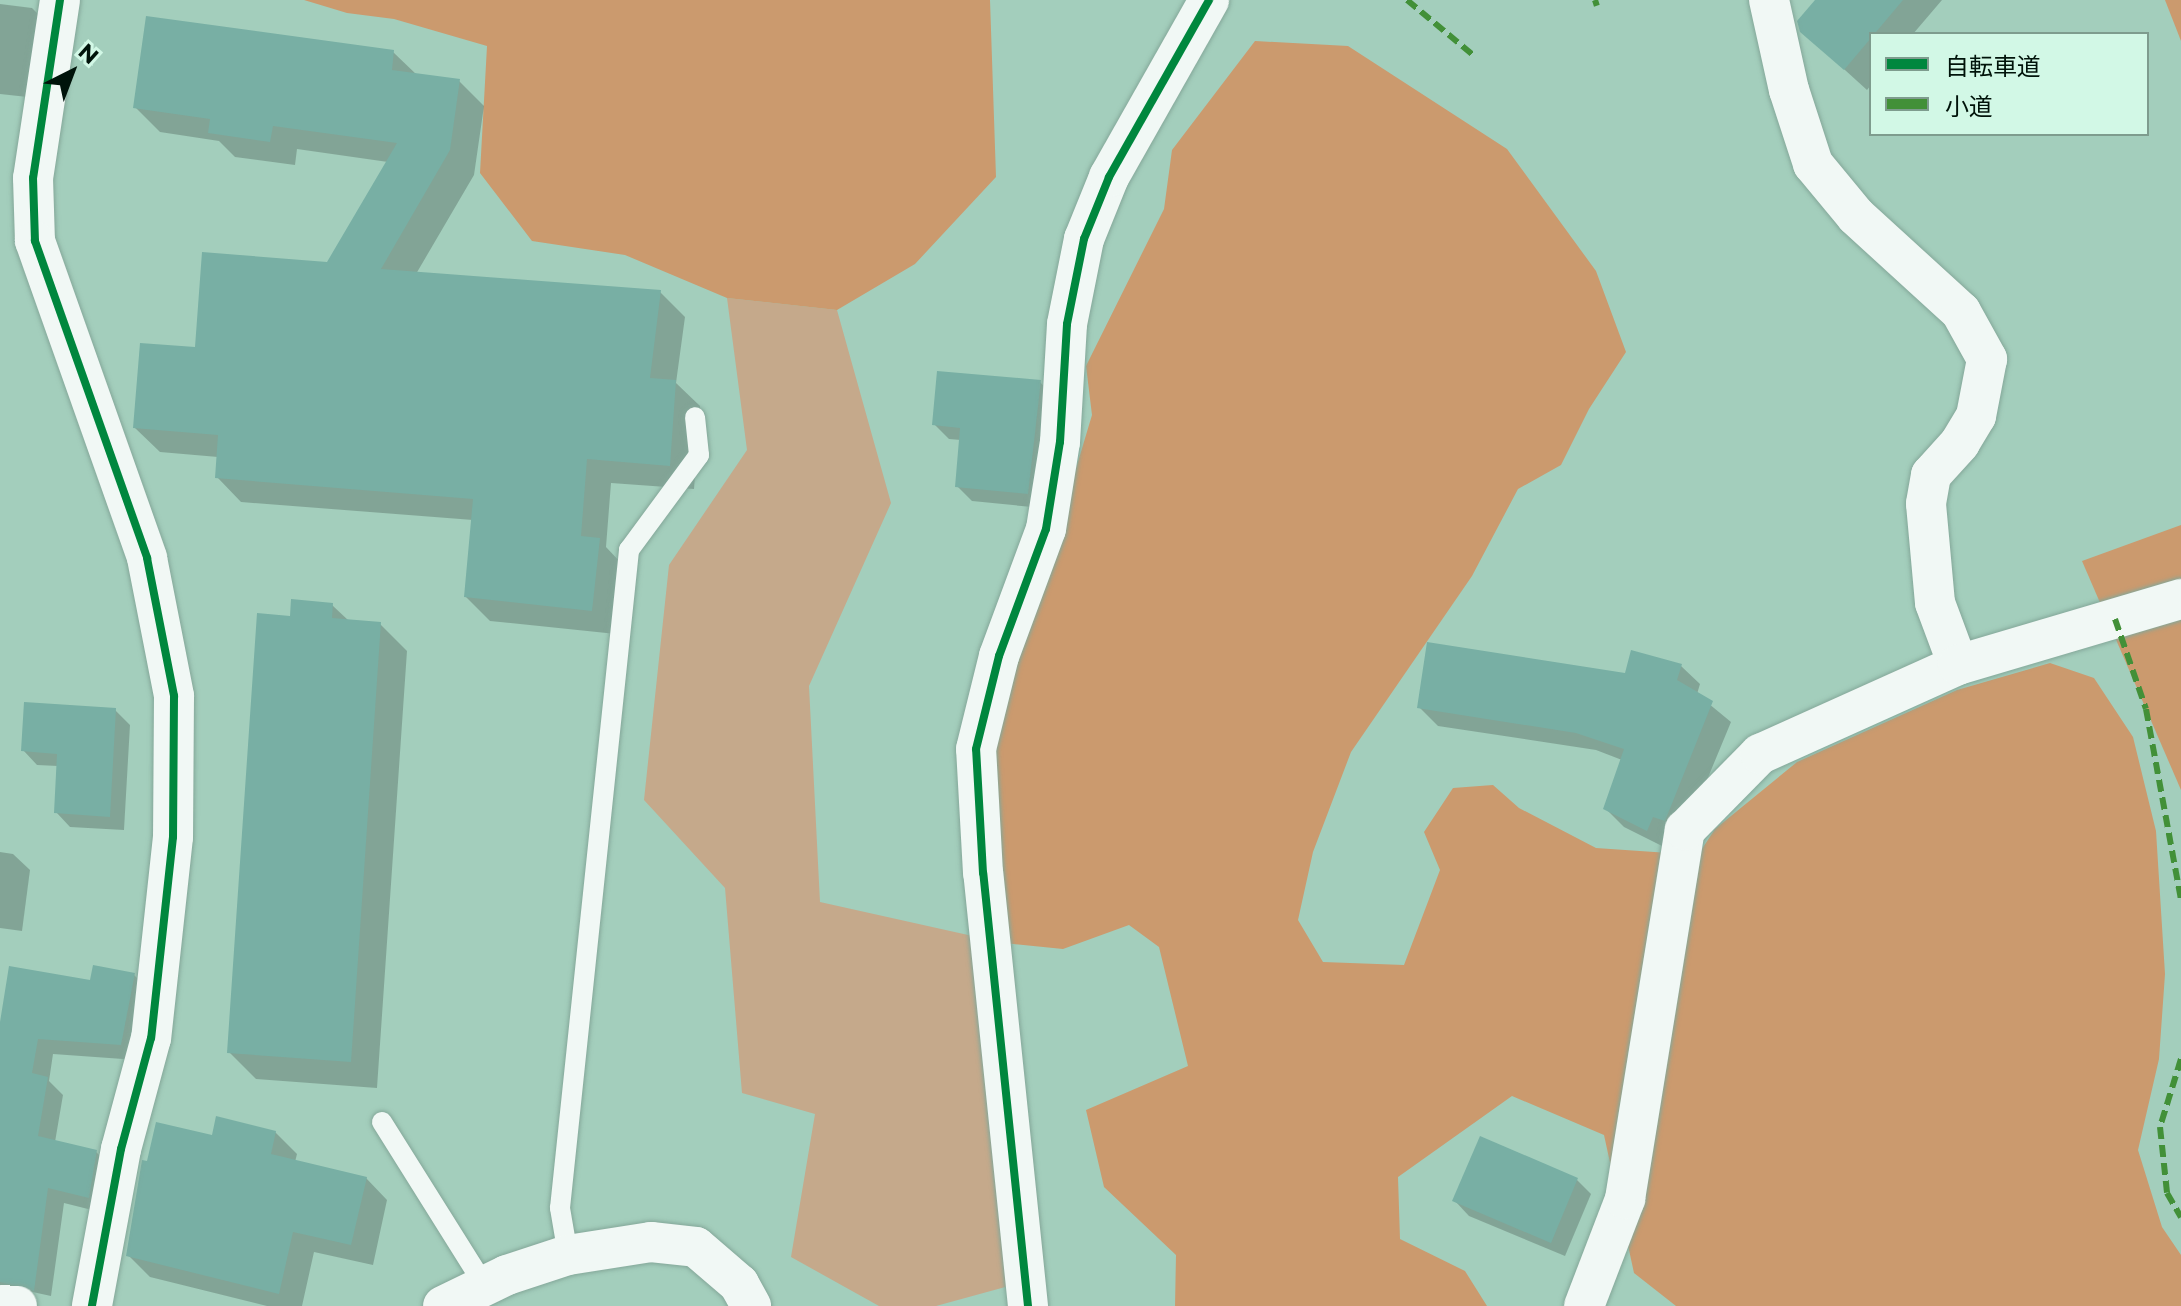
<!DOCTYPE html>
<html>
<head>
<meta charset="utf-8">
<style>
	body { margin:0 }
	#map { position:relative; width:2181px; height:1306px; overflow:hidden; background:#a3cebc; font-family:Montserrat,"Noto Sans JP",sans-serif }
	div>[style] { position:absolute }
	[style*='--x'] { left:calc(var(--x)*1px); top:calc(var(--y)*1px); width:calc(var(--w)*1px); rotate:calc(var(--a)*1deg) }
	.green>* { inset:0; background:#c5a98b }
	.forest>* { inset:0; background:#cb9a6e }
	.shadow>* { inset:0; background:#0003 }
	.building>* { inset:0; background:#78afa4 }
	.roads { filter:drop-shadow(0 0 2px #84a799) drop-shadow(0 0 2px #84a799) }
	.lane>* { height:20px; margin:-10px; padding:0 10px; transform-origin:10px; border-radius:10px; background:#f1f8f5 }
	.street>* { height:40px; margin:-20px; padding:0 20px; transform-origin:20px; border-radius:20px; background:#f1f8f5 }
	.quiet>* { height:6px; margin-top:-3px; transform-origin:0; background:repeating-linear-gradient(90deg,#429038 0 12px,transparent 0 18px) }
	.cycleway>* { height:8px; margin:-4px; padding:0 4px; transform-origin:4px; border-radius:4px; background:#00873e }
	span { translate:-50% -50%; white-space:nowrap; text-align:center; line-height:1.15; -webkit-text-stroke:7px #d2f8e6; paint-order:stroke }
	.legend { position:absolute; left:1869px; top:32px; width:280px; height:104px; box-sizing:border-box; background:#d2f8e6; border:2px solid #7e9c8e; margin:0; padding:10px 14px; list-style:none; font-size:24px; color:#00130a }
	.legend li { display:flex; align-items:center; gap:16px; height:40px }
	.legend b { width:40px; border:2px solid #7e9c8e }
	.north { position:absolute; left:32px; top:32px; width:80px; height:80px; -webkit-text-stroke:6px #d2f8e6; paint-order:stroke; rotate:42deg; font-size:22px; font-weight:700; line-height:32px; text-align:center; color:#00130a }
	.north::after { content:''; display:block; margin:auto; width:28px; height:36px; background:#00130a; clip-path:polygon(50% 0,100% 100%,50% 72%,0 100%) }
</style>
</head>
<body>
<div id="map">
	<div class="green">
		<div style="clip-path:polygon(727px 298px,837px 310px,891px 503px,809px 686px,820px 902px,1004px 943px,1042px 1277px,936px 1306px,879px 1306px,791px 1257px,815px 1114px,742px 1093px,725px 888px,644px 800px,669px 565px,747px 450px)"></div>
	</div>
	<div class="forest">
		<div style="clip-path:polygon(304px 0,990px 0,996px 177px,915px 264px,837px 310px,727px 298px,625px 255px,532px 241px,480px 173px,487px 46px,394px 19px,347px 13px)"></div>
		<div style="clip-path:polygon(2165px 0,2181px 0,2181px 41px)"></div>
		<div style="clip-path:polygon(1255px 41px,1348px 46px,1507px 149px,1596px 271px,1626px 352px,1589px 409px,1561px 465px,1518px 489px,1472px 576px,1351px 752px,1313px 852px,1298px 920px,1323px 962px,1404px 965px,1440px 870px,1424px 832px,1453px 788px,1493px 785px,1519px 808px,1596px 848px,1698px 855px,1715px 829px,1797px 762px,1957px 690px,2050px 663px,2094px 678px,2133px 737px,2156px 831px,2165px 974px,2159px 1059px,2138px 1150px,2162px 1227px,2181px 1255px,2181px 1306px,1676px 1306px,1634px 1273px,1604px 1135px,1512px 1096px,1398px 1177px,1400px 1239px,1465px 1271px,1487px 1306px,1175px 1306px,1176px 1255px,1104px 1187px,1086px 1110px,1188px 1066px,1159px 947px,1129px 925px,1063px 949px,1004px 943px,989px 759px,1092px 415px,1086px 366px,1164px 209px,1172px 150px)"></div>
		<div style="clip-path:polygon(2181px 525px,2181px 790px,2082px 561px)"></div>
	</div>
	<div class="shadow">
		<div style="clip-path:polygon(1818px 0,1942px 0,1913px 34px,1871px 34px,1871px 85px,1867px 90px,1802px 31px)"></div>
		<div style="clip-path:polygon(0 4px,32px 8px,53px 29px,46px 99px,0 94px)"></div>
		<div style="clip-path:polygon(393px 52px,417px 75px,459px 81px,484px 106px,474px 175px,416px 274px,660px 292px,685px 317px,676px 383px,700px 406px,694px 489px,611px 483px,606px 547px,623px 565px,616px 634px,490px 621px,466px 597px,473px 520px,241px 502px,217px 477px,218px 457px,160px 452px,135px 428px,197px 349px,328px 264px,388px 162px,297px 149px,295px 165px,235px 157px,219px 141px,160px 132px,135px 107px)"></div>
		<div style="clip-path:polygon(1040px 382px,1054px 397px,1042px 508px,972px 501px,957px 486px,961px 440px,949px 439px,934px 424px)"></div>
		<div style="clip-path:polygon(332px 605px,349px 621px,380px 624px,407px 651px,377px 1088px,256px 1079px,229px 1052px,292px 618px)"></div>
		<div style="clip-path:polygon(1681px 666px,1700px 684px,1697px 694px,1731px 722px,1683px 838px,1666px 848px,1624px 827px,1605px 808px,1622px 760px,1596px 750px,1438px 726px,1419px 707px)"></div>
		<div style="clip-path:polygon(115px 710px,130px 725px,124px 830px,70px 827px,56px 812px,58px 766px,37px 765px,23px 750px)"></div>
		<div style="clip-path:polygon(0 852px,13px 854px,30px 870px,22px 931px,0 928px)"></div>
		<div style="clip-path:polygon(134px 975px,150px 991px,137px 1060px,53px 1054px,49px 1081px,63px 1095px,55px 1142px,96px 1152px,113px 1168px,104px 1213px,64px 1203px,51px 1296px,0 1285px,0 1034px,92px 982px)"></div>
		<div style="clip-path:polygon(275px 1132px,297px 1154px,295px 1162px,366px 1178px,387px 1200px,373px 1265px,314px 1252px,302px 1306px,267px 1306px,150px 1277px,128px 1255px,214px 1137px)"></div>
		<div style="clip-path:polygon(1576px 1179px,1591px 1194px,1565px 1256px,1469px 1216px,1455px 1201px)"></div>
	</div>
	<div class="building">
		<div style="clip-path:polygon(1815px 0,1903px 0,1844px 70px,1800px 32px,1797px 21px)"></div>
		<div style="clip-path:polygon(146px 16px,394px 50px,392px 70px,460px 79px,450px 150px,381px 269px,661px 290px,650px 378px,676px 380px,670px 466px,587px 459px,581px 536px,600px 538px,592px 611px,464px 597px,473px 499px,215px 478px,218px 435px,133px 428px,140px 343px,195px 347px,202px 252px,327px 262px,397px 143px,273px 126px,270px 142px,208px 133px,210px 119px,133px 108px)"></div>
		<div style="clip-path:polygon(937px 371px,1041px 380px,1028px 494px,955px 487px,960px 428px,932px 425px)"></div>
		<div style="clip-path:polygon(291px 599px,333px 603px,332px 618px,381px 622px,351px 1062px,227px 1053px,257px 613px,290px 616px)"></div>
		<div style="clip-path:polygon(1427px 642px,1625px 673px,1631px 650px,1682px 664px,1677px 680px,1713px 701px,1665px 821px,1653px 817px,1647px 831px,1603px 809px,1624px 749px,1576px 733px,1417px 708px)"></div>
		<div style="clip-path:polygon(24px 702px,116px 708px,110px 817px,54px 813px,57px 754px,21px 751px)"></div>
		<div style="clip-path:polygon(93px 965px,135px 973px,121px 1045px,38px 1039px,32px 1073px,48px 1077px,38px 1136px,97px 1150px,89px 1198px,48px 1188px,34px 1291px,0 1282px,0 1022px,9px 966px,90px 980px)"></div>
		<div style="clip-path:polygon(216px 1116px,276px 1131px,271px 1154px,367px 1177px,351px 1245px,293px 1232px,279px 1294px,126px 1256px,142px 1160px,147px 1161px,156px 1122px,212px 1135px)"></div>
		<div style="clip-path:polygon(1480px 1136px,1578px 1178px,1551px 1243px,1452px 1201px)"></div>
	</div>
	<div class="roads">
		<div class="lane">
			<div style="--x:382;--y:1122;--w:194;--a:57.9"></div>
			<div style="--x:568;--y:1255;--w:48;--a:-99.7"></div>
			<div style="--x:560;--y:1208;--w:662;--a:-84.01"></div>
			<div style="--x:629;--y:550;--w:118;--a:-53.6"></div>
			<div style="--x:699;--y:455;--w:38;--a:-96"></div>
		</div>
		<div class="street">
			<div style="--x:60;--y:0;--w:180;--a:98.6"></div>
			<div style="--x:33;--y:178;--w:63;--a:88.2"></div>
			<div style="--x:35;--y:241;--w:336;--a:70.5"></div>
			<div style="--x:147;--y:558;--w:141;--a:78.9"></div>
			<div style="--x:174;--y:696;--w:141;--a:90.4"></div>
			<div style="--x:173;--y:837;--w:202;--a:96.2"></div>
			<div style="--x:151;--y:1038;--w:115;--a:105.1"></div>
			<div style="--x:121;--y:1149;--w:160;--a:100.5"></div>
			<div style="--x:1769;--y:0;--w:92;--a:77.5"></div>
			<div style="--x:1789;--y:90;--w:78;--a:72"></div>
			<div style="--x:1813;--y:164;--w:67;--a:50.4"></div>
			<div style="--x:1856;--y:216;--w:142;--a:42.4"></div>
			<div style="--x:1961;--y:312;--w:54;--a:61"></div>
			<div style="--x:1987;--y:359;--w:58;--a:100.9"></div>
			<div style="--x:1976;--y:416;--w:31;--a:121"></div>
			<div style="--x:1960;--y:443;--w:43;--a:132.2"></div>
			<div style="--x:1931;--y:475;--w:29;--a:100"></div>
			<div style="--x:1926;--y:504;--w:99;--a:84.8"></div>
			<div style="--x:1935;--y:603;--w:66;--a:69.6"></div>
			<div style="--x:0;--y:1305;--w:17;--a:3"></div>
			<div style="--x:443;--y:1306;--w:71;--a:-25.8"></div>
			<div style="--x:507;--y:1275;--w:64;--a:-18.2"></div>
			<div style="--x:568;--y:1255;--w:84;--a:-8.9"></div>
			<div style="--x:651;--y:1242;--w:45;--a:6.3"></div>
			<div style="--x:696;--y:1247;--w:57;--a:40.7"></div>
			<div style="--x:739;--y:1284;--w:25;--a:61"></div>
			<div style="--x:1028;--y:1306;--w:435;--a:-95.9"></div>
			<div style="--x:983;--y:873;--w:124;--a:-93.2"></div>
			<div style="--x:976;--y:749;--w:96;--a:-76.1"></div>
			<div style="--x:999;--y:656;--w:135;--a:-69.7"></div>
			<div style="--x:1046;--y:529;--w:88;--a:-80.9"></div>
			<div style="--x:1060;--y:442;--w:118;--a:-86.6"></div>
			<div style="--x:1067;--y:324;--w:87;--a:-78.7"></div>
			<div style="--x:1084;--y:239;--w:67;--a:-68"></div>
			<div style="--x:1109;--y:177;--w:203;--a:-60.5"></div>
			<div style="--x:1584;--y:1306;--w:115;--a:-69"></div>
			<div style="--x:1625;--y:1199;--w:374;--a:-80.8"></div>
			<div style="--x:1685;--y:830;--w:107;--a:-45.4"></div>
			<div style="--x:1760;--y:754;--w:217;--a:-24.2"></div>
			<div style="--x:1958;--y:665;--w:233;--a:-16.5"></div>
		</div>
	</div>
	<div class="quiet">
		<div style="--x:1407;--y:0;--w:86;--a:39.8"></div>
		<div style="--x:1595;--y:0;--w:6;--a:72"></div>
		<div style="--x:2115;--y:619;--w:95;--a:71"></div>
		<div style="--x:2146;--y:709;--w:194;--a:79.6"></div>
		<div style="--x:2181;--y:1059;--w:71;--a:107.2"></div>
		<div style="--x:2160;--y:1127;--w:66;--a:83.9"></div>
		<div style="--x:2167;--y:1193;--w:28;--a:60"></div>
	</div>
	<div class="cycleway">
		<div style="--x:60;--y:0;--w:180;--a:98.6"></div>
		<div style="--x:33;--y:178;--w:63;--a:88.2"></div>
		<div style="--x:35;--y:241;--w:336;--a:70.5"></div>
		<div style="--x:147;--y:558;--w:141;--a:78.9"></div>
		<div style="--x:174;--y:696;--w:141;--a:90.4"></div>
		<div style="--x:173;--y:837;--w:202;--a:96.2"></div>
		<div style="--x:151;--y:1038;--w:115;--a:105.1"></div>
		<div style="--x:121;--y:1149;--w:160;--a:100.5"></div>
		<div style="--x:1028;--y:1306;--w:435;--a:-95.9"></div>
		<div style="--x:983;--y:873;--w:124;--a:-93.2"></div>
		<div style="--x:976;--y:749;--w:96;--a:-76.1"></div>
		<div style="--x:999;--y:656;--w:135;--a:-69.7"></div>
		<div style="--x:1046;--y:529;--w:88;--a:-80.9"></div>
		<div style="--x:1060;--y:442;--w:118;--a:-86.6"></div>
		<div style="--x:1067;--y:324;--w:87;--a:-78.7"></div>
		<div style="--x:1084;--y:239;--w:67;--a:-68"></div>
		<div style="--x:1109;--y:177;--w:203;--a:-60.5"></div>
	</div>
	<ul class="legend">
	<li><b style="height:10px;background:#00873e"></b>自転車道</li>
	<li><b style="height:10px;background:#429038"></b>小道</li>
	</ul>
	<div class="north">N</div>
</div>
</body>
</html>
